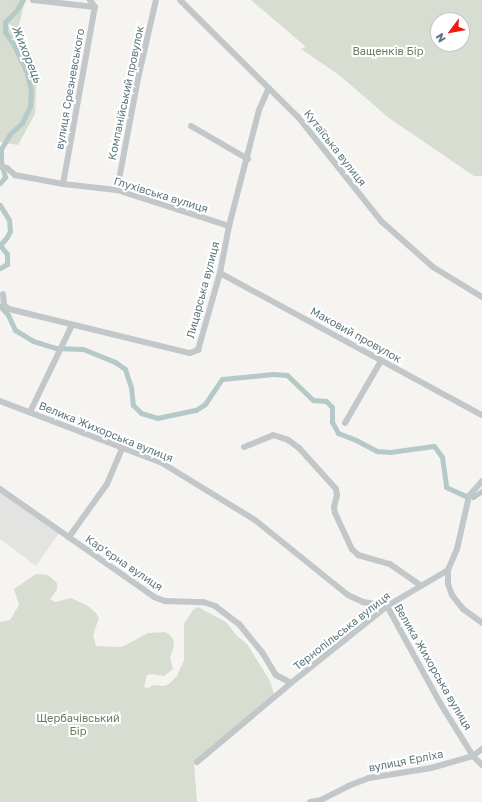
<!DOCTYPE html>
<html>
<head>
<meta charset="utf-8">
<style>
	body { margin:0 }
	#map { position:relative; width:482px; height:802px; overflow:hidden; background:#f5f4f1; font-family:"Golos Text",sans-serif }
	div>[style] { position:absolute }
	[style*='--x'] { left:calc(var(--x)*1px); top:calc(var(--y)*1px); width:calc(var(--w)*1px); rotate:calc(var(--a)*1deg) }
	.built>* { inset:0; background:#e3e4e2 }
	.green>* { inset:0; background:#d8ddd1 }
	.canal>* { height:5px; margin:-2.5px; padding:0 2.5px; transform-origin:2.5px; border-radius:2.5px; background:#b6c9c9 }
	.minor>* { height:6px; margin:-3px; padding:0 3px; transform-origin:3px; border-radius:3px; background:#c2c8ca }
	span { translate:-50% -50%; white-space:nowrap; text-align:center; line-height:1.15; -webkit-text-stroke:4px #fff; paint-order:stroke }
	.park-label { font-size:11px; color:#6b7b61 }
	.street-label { font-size:11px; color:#5d777f }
	.water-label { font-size:12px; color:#58797b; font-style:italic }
	.north { position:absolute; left:430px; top:12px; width:40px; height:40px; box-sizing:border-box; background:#fff; border:1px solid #bec9cc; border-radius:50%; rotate:238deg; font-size:11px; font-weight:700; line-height:16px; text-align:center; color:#5d777f }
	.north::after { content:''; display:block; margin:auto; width:14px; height:18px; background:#f41812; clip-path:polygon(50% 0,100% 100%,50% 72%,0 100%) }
</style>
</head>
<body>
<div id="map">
	<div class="built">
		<div style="clip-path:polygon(0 492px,59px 533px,36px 566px,0 539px)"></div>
	</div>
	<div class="green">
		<div style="clip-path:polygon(0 0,25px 0,18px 30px,37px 75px,35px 114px,18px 145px,0 142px)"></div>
		<div style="clip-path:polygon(evenodd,251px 0,482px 0,482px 176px,474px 176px,389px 118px,339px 75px,301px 49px,306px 47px,251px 0,438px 20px,462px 20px,462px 44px,438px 44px,438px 20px)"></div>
		<div style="clip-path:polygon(36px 574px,48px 575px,57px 583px,57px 590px,50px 599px,55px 602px,71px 598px,88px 606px,96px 613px,99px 618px,93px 635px,96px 646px,122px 647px,148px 633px,165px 632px,170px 635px,173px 639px,174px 646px,170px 658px,173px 669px,164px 676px,152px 674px,147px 675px,144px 687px,148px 688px,153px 685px,164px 686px,169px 684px,177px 676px,184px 660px,184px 624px,193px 610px,198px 607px,226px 622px,237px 636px,247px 644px,270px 681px,274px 694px,194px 763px,197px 802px,0 802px,0 622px,10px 620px,19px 605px,14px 589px)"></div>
	</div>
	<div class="canal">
		<div style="--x:0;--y:183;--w:8;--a:-50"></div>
		<div style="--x:5;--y:177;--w:16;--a:-104"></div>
		<div style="--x:1;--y:161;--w:12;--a:-90"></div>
		<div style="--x:1;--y:149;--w:17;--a:-59"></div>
		<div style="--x:10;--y:134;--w:16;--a:-43"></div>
		<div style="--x:22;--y:123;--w:19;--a:-65"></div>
		<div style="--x:30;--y:106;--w:15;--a:-86"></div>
		<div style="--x:31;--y:91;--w:18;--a:-103"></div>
		<div style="--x:27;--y:73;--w:33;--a:-115"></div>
		<div style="--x:13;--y:43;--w:14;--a:-126"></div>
		<div style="--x:5;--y:32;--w:10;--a:-90"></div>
		<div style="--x:5;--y:22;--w:16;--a:-45"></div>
		<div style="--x:16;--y:11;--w:13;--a:-58"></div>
		<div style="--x:0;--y:205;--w:17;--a:59"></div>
		<div style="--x:9;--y:220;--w:11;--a:85"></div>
		<div style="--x:10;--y:231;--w:7;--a:117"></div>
		<div style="--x:7;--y:237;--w:11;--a:131"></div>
		<div style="--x:0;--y:245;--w:11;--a:52"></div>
		<div style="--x:7;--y:254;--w:10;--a:90"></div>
		<div style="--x:7;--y:264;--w:8;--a:150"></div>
		<div style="--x:0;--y:306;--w:12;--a:48"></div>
		<div style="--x:8;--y:315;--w:17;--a:65"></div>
		<div style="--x:15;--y:330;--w:21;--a:31"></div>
		<div style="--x:33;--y:341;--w:24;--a:17"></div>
		<div style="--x:56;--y:348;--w:27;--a:2"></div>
		<div style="--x:83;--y:349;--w:35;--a:22"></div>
		<div style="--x:115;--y:362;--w:12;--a:35"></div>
		<div style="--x:125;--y:369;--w:19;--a:72"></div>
		<div style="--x:131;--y:387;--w:18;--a:84"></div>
		<div style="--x:133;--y:405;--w:11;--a:45"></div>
		<div style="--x:141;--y:413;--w:17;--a:17"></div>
		<div style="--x:157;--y:418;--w:40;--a:-12"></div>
		<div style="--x:196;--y:410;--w:11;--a:-34"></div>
		<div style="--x:205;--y:404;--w:30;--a:-56"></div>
		<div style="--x:222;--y:379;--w:51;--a:-5.6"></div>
		<div style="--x:273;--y:374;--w:14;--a:4"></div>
		<div style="--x:287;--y:375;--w:36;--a:44"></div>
		<div style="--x:313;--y:400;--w:13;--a:4"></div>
		<div style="--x:326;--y:401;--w:8;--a:45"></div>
		<div style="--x:332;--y:407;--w:15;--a:90"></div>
		<div style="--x:332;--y:422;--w:13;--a:61"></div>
		<div style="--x:338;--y:433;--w:19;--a:21"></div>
		<div style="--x:356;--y:440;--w:24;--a:28"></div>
		<div style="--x:377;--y:451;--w:13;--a:4"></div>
		<div style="--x:390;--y:452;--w:44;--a:-7.8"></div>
		<div style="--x:434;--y:446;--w:14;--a:54"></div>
		<div style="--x:442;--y:457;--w:30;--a:82"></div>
		<div style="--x:446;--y:487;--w:21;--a:25"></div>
		<div style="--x:473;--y:497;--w:11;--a:-34"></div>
	</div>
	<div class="minor">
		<div style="--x:33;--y:0;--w:62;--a:6.4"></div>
		<div style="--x:180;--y:0;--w:166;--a:44.8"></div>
		<div style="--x:298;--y:117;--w:133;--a:51.4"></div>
		<div style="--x:381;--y:221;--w:69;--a:41.5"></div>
		<div style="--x:433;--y:267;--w:57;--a:31.5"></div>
		<div style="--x:191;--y:126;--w:66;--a:30.1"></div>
		<div style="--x:0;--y:167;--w:7;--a:8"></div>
		<div style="--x:7;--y:168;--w:11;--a:41"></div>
		<div style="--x:15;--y:175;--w:49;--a:10.6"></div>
		<div style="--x:63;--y:184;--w:54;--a:6.3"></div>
		<div style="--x:117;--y:190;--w:118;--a:17.8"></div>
		<div style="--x:63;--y:184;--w:180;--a:-79.8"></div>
		<div style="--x:95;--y:7;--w:9;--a:-126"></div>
		<div style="--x:117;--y:190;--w:118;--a:-79.3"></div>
		<div style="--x:139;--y:74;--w:76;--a:-77.1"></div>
		<div style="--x:220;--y:273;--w:298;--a:28.5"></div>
		<div style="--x:3;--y:294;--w:11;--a:85"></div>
		<div style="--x:4;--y:305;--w:6;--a:39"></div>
		<div style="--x:9;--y:309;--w:186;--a:13.7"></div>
		<div style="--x:190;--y:353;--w:9;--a:-21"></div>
		<div style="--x:198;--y:350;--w:80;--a:-74.1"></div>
		<div style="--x:220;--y:273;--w:48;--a:-79.2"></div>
		<div style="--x:229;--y:226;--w:120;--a:-75.5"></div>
		<div style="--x:259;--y:110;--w:24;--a:-66"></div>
		<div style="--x:0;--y:401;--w:173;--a:20.9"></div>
		<div style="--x:162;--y:463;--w:109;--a:31.5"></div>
		<div style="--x:255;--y:520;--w:119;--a:38.9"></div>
		<div style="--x:348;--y:595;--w:17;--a:25"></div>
		<div style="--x:363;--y:602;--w:24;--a:9"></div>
		<div style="--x:387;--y:606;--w:111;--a:61.3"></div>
		<div style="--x:440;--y:703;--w:62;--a:58.1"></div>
		<div style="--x:473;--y:756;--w:13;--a:45"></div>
		<div style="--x:30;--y:412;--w:97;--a:-64.2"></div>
		<div style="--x:345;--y:423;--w:72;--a:-59.9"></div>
		<div style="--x:244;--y:447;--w:31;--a:-22"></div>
		<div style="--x:273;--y:435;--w:16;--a:18"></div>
		<div style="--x:288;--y:440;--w:14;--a:36"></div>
		<div style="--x:299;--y:448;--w:55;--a:47.9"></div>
		<div style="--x:336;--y:489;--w:6;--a:81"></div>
		<div style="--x:337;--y:495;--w:12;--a:104"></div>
		<div style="--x:334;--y:507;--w:6;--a:81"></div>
		<div style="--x:335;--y:513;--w:40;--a:65"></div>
		<div style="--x:352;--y:549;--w:8;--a:45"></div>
		<div style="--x:358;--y:555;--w:33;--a:16"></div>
		<div style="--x:390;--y:564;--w:37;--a:35"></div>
		<div style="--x:0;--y:489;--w:188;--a:35"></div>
		<div style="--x:154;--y:597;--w:12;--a:20"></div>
		<div style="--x:165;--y:601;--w:38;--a:2"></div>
		<div style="--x:203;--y:602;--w:13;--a:18"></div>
		<div style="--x:215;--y:606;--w:30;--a:37"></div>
		<div style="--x:239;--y:624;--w:36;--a:51"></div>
		<div style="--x:262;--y:652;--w:27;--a:59"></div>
		<div style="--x:276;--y:675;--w:17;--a:28"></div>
		<div style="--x:69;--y:537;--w:65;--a:-54.4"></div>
		<div style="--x:107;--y:484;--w:39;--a:-67"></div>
		<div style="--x:448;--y:570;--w:14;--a:90"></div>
		<div style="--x:448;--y:584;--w:12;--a:70"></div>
		<div style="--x:452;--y:595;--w:18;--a:52"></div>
		<div style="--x:463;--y:609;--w:24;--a:36"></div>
		<div style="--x:197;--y:762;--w:123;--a:-40"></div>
		<div style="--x:291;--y:683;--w:123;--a:-38.7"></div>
		<div style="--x:387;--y:606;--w:71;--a:-30.5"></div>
		<div style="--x:448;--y:570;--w:23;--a:-67"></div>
		<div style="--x:457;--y:549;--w:54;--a:-77.2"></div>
		<div style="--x:469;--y:496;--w:20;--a:-49"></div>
		<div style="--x:310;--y:802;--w:11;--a:-10"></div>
		<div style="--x:321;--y:800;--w:30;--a:-27"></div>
		<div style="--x:348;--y:786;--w:22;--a:-21"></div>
		<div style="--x:369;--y:778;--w:63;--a:-9.2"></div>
		<div style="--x:431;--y:768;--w:44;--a:-15.9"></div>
		<div style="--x:473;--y:756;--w:11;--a:-38"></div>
	</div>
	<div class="park-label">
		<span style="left:388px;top:51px">Ващенків Бір</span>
		<span style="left:78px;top:725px">Щербачівський<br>Бір</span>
	</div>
	<div class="street-label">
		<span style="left:70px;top:89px;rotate:-80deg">вулиця Срезневського</span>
		<span style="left:126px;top:93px;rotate:-78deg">Компанійський провулок</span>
		<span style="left:335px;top:148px;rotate:52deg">Кутаїська вулиця</span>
		<span style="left:161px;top:195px;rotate:17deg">Глухівська вулиця</span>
		<span style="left:203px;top:290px;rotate:-75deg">Лицарська вулиця</span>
		<span style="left:356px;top:335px;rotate:29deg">Маковий провулок</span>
		<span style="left:106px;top:432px;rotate:22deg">Велика Жихорська вулиця</span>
		<span style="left:124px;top:563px;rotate:34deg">Кар’єрна вулиця</span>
		<span style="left:342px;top:631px;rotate:-38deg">Тернопільська вулиця</span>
		<span style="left:433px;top:667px;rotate:60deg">Велика Жихорська вулиця</span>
		<span style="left:406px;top:761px;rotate:-11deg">вулиця Ерліха</span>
	</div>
	<div class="water-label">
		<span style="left:27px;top:54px;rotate:68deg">Жихорець</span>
	</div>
	<div class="north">N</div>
</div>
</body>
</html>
